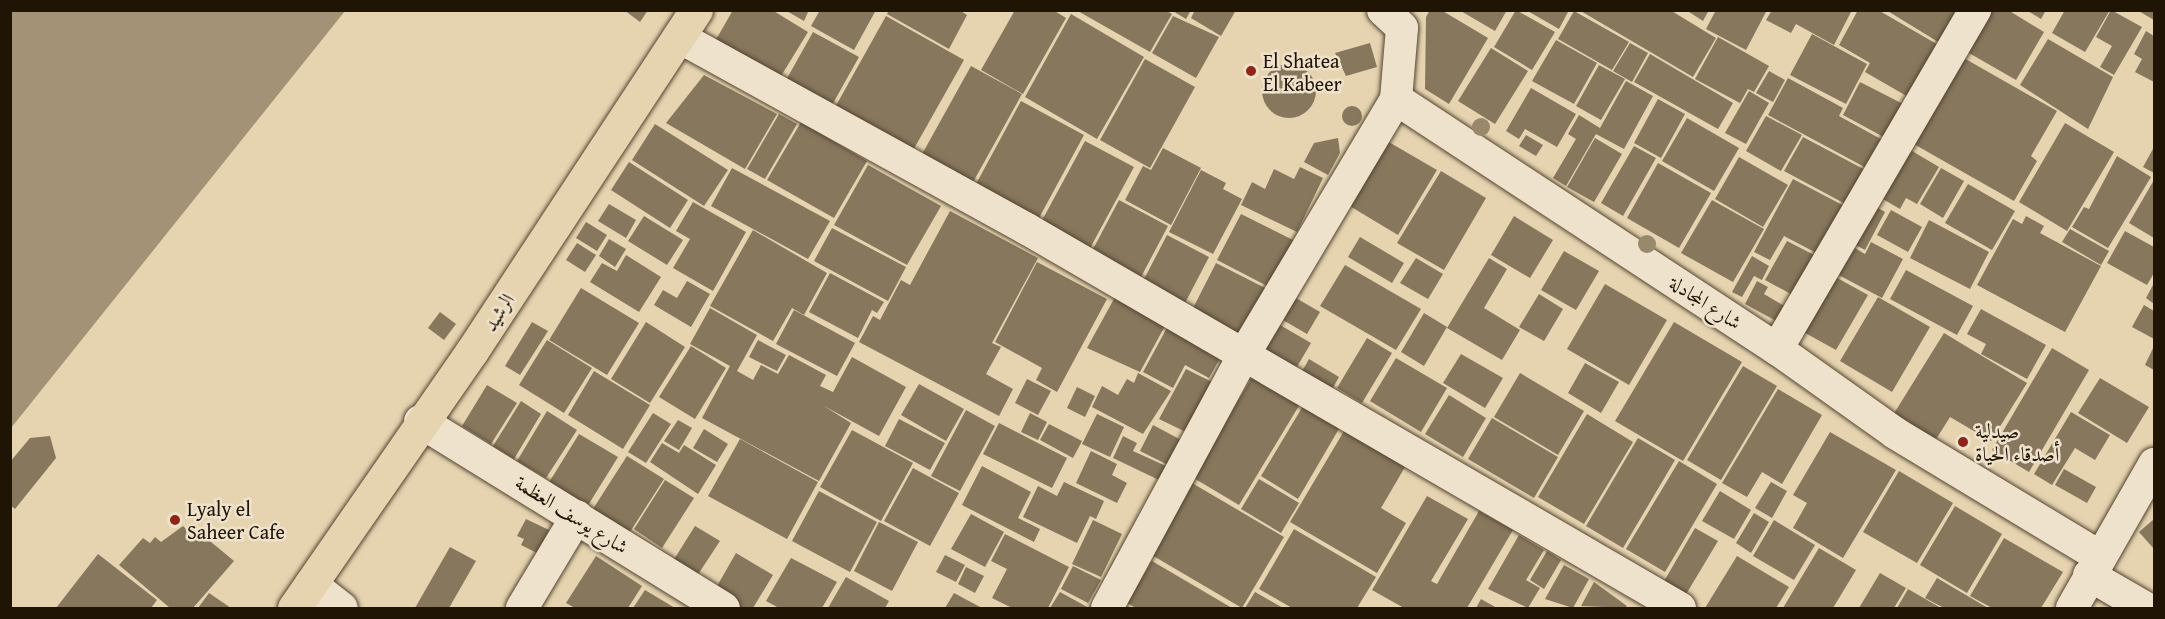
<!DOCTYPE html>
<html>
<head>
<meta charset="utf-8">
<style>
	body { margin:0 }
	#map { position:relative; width:2165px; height:619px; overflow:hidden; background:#e6d3b0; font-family:"Gentium Book Plus",Amiri,serif }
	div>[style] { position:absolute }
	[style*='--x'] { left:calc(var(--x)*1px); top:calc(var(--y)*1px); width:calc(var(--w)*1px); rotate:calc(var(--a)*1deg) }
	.water>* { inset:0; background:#a39276 }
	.building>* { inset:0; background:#87775d }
	.round { border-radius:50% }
	.roads { filter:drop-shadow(0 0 2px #52442f) drop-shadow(0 0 2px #52442f) }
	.street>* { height:32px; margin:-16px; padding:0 16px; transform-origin:16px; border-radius:16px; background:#efe2cc }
	.secondary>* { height:33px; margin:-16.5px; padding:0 16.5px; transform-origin:16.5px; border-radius:16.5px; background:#efe2cc }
	.primary>* { height:33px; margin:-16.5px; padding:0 16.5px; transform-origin:16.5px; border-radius:16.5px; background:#e6d3b0 }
	.trees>* { width:18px; height:18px; margin:-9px; border-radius:50%; background:#98896d }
	.dots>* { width:16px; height:16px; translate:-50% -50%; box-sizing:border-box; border:3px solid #efe2cc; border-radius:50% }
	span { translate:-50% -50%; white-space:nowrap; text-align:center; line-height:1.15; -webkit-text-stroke:5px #efe2cc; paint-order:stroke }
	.poi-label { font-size:20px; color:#201404 }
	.left { translate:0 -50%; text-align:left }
	.street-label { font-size:20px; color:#201404 }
	.frame { position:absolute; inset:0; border:12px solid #201404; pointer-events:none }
</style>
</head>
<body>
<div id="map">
	<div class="water">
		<div style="clip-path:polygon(11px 10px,345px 11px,11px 428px,10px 11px)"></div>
	</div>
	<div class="building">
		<div style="clip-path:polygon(624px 10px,648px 10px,640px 22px)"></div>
		<div style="clip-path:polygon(733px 10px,772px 10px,808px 32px,778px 81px,714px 43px)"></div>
		<div style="clip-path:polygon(785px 10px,809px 10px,804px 21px)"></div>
		<div style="clip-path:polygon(820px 10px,876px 10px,854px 50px,811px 26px)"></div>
		<div style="clip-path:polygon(889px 10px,959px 10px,967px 15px,949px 49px,887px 14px)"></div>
		<div style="clip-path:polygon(1015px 10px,1053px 10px,1066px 18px,1023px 94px,981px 70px)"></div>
		<div style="clip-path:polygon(1076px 10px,1165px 10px,1172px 14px,1150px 52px)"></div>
		<div style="clip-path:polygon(1171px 10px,1191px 10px,1186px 19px)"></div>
		<div style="clip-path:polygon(1195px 10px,1236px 10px,1221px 36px,1191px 18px)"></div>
		<div style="clip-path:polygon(1430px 10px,1441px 10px,1488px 38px,1449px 104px,1425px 89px,1426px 17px)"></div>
		<div style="clip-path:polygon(1459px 10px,1507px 10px,1495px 31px)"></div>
		<div style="clip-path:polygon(1516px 10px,1555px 32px,1532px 70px,1494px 47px)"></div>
		<div style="clip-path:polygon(1526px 10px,1569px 10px,1559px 29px)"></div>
		<div style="clip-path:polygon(1579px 10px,1670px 10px,1716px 38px,1693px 77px)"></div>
		<div style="clip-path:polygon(1686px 10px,1709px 10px,1703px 21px)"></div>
		<div style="clip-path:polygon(1716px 10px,1767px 10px,1746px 50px,1706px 29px)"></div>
		<div style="clip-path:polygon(1772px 10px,1852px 10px,1834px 45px,1796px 24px,1791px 33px,1766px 20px)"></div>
		<div style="clip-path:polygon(1858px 10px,1878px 10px,1947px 50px,1917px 102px,1865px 72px,1870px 63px,1839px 45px)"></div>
		<div style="clip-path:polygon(1886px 10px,1971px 10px,1948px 48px)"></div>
		<div style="clip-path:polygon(1985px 10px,2008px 10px,2044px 32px,2016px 80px,1962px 49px)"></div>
		<div style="clip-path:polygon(2026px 10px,2046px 10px,2041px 19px)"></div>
		<div style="clip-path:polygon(2065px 10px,2110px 10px,2085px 52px,2052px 33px)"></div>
		<div style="clip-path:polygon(2111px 10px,2142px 27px,2114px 75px,2100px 67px,2112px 46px,2096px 37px)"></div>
		<div style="clip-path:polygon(2137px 10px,2154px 10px,2154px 20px)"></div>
		<div style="clip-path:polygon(1574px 11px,1629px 42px,1612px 70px,1558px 39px)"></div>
		<div style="clip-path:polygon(1071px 14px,1144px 57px,1097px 139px,1025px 97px)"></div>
		<div style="clip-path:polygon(886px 16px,964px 60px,911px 154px,833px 111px)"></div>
		<div style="clip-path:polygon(1173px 16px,1219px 37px,1196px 78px,1152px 53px)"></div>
		<div style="clip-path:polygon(2146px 31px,2154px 36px,2154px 82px,2135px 72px,2142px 59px,2134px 54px)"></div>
		<div style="clip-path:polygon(813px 32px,859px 57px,827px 114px,781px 89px)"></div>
		<div style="clip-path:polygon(1812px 34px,1867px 64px,1846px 104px,1790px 75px)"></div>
		<div style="clip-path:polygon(1718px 37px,1769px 66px,1754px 92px,1748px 89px,1740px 103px,1695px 79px)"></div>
		<div style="clip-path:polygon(2048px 39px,2113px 77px,2088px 129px,2020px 85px)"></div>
		<div style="clip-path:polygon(1556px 40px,1597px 63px,1574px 104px,1532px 81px)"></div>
		<div style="clip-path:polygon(1370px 43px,1377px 67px,1346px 76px,1335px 53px)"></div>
		<div style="clip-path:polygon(1630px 43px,1648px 53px,1632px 82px,1613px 71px)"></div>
		<div style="clip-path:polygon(1491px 48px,1528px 71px,1495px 124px,1458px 101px)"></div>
		<div style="clip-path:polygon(1955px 53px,2057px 111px,2031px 156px,2037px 161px,2014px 201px,1905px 139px)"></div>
		<div style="clip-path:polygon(1650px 54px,1733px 103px,1718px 129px,1634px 82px)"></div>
		<div style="clip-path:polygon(1145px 59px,1195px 87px,1150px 168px,1100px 140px)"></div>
		<div class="round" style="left:1262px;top:64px;width:54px;height:54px"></div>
		<div style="clip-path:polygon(1599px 65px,1625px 79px,1601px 120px,1576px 106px)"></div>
		<div style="clip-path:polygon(971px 66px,1022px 94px,972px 184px,921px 156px)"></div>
		<div style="clip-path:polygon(1769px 71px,1785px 80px,1773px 102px,1756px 93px)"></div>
		<div style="clip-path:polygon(704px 75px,777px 114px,745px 169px,666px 123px)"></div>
		<div style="clip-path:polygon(1788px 78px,1843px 108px,1839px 116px,1888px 143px,1872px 171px,1768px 115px)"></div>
		<div style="clip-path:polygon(1626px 81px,1653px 96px,1624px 149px,1596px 134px,1566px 186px,1553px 178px,1576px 139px,1568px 134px,1579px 115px,1600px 128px)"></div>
		<div style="clip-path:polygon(1860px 82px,1909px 107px,1891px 141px,1843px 115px)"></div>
		<div style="clip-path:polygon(1531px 88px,1576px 114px,1557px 147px,1525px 129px,1519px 139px,1506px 131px)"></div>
		<div style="clip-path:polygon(1749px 91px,1769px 103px,1746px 144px,1725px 133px)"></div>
		<div style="clip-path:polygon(1658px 99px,1685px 114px,1661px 158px,1634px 143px)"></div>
		<div style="clip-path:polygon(1021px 101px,1084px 135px,1039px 218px,976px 184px)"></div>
		<div class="round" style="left:1342px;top:106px;width:20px;height:20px"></div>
		<div style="clip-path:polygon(779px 114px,797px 124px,765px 179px,747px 169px)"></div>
		<div style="clip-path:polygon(1766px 116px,1802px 135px,1781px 171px,1746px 151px)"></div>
		<div style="clip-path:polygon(1687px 118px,1739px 148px,1714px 191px,1662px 161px)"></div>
		<div style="clip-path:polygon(801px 122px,867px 161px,834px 218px,767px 180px)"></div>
		<div style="clip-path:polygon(2065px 123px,2114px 152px,2067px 231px,2019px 202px)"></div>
		<div style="clip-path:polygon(655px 124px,728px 170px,704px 206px,632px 160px)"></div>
		<div style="clip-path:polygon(1526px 135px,1543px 145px,1536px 156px,1519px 146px)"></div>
		<div style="clip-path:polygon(1803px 137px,1869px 172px,1851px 207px,1784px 171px)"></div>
		<div style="clip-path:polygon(1338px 138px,1340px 153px,1328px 175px,1304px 162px,1314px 143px)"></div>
		<div style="clip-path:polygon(1595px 138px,1622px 154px,1594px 202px,1567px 187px)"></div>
		<div style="clip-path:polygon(1085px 141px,1134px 167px,1088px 252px,1039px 226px)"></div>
		<div style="clip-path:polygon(1387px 141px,1437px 170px,1398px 235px,1348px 205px)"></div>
		<div style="clip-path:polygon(1902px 145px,1939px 167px,1917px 204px,1906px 198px,1900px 209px,1874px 194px)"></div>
		<div style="clip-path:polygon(1634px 146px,1656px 158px,1623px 216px,1601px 203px)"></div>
		<div style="clip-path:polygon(2154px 147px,2154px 173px,2143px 167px)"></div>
		<div style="clip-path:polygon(1163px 148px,1201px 168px,1171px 225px,1125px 200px,1143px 166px,1151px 170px)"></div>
		<div style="clip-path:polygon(2117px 156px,2151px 177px,2108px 248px,2072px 227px,2084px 207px,2089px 209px)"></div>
		<div style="clip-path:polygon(1739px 157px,1788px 185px,1763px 227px,1715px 199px)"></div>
		<div style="clip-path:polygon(629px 162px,688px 200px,670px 228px,611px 190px)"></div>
		<div style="clip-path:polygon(1658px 163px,1711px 193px,1679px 248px,1627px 218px)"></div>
		<div style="clip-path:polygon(868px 165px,941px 206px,907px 265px,834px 225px)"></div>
		<div style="clip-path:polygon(1300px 167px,1323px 178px,1297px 232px,1241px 205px,1252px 182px,1265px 189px,1274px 169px,1294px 179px)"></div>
		<div style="clip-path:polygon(732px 168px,830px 221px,808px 259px,711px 206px)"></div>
		<div style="clip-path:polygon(1941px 168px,1964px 181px,1943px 218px,1920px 204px)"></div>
		<div style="clip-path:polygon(1201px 170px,1226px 183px,1223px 189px,1242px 199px,1213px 254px,1169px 232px)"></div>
		<div style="clip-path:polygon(1441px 171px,1486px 198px,1444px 270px,1397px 243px)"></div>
		<div style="clip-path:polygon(1793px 179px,1850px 209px,1824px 257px,1784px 236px,1770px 260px,1754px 252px)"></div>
		<div style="clip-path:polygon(2154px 180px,2154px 238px,2129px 223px)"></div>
		<div style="clip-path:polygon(1968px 184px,2015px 211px,1992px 250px,1945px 223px)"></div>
		<div style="clip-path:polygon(1119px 200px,1168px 226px,1141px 277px,1092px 251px)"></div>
		<div style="clip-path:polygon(1712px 200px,1764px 229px,1733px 282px,1681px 253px)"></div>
		<div style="clip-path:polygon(693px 202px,746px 232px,713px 291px,673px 268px,690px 239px,676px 231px)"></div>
		<div style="clip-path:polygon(1869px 203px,1885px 212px,1865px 250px,1848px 241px)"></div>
		<div style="clip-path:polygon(609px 204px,636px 220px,626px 238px,598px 221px)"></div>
		<div style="clip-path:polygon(1891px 210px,1922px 227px,1908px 252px,1877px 235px)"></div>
		<div style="clip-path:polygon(950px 211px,1038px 258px,992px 343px,1001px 347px,986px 374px,1013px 389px,999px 416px,859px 342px,873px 316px,880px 320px,901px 280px,910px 285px)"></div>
		<div style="clip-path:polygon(1241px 214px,1297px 242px,1273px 289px,1217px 260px)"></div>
		<div style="clip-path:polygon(644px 216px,683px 240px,667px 265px,628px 241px)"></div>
		<div style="clip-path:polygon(1514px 216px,1553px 240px,1530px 278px,1491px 255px)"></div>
		<div style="clip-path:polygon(2026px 216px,2044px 226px,2040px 233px,2101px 266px,2065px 332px,1977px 285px,2013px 219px,2022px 224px)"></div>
		<div style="clip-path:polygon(1929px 220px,1989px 252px,1970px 289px,1910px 258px)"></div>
		<div style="clip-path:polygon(586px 222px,607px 235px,597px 251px,576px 238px)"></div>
		<div style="clip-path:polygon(832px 228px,906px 267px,888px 301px,814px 261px)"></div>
		<div style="clip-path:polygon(2070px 229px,2109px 251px,2101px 265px,2062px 242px)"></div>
		<div style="clip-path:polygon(753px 230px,827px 273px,804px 315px,792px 308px,773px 341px,710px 306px)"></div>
		<div style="clip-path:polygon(2125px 231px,2154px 247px,2154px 273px,2147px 285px,2107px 263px)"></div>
		<div style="clip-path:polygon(1167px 235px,1209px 257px,1183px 307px,1141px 285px)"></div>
		<div style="clip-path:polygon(1360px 237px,1404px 263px,1392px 283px,1348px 257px)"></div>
		<div style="clip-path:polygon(609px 239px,626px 249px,615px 267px,599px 256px)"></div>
		<div style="clip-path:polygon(1787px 241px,1822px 259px,1800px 299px,1765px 280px)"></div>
		<div style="clip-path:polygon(1871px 242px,1903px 259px,1882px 298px,1833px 272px,1848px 244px,1865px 254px)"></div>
		<div style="clip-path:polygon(577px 243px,596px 255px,585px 272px,566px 260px)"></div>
		<div style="clip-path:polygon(1564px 251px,1599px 271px,1576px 310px,1541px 290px)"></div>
		<div style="clip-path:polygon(626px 255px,661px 277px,639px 312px,590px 282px,602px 263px,617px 271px)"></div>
		<div style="clip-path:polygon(1752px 256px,1769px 266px,1762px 280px,1754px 276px,1742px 297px,1732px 292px)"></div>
		<div style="clip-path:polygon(1416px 258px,1443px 274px,1428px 299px,1400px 283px)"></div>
		<div style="clip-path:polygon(1489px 258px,1507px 269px,1484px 308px,1520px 330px,1502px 360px,1447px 328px)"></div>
		<div style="clip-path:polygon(1037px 262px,1107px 299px,1057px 392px,1036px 380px,1042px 368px,995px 342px)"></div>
		<div style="clip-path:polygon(1216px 263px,1273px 292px,1245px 347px,1188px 318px)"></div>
		<div style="clip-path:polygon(1345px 265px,1421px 309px,1396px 350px,1320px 306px)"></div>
		<div style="clip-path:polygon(1906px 270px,1973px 306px,1957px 335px,1890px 299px)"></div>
		<div style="clip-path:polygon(830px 273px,884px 302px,877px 313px,872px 310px,858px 338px,809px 312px)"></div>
		<div style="clip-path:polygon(1830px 274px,1868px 295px,1836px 350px,1798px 329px)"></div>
		<div style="clip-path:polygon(687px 281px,710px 294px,691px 327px,654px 305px,663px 290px,677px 298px)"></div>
		<div style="clip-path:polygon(1757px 281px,1768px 287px,1764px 294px,1786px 307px,1778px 322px,1745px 304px)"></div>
		<div style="clip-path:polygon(2154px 283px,2154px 304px,2146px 298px)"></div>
		<div style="clip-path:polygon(1605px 284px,1667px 320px,1629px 385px,1567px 349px)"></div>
		<div style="clip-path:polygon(581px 288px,639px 323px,607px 375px,549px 340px)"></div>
		<div style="clip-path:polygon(1539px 294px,1563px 309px,1544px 341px,1519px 327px)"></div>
		<div style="clip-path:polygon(1115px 297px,1166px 324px,1140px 372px,1087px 348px)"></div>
		<div style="clip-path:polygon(1878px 297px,1930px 327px,1892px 392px,1840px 361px)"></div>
		<div style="clip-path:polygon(1296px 298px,1320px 312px,1307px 334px,1283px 320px)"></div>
		<div style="clip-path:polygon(2144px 305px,2154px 311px,2154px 339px,2132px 327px)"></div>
		<div style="clip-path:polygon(710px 308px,757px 335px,737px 371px,753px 380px,761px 365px,778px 374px,789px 355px,826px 375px,820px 386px,833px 392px,852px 357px,906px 387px,879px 436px,824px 406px,851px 423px,819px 481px,702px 418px,730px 366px,690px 344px)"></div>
		<div style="clip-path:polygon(1981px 309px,2046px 345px,2027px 379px,1981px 354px,1986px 344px,1967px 334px)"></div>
		<div style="clip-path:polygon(794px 310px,855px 343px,837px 376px,776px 344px)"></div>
		<div style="clip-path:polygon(440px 312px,456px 324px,444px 340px,428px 328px)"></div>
		<div style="clip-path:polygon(1424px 313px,1447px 327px,1424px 366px,1401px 352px)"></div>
		<div style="clip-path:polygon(532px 322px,548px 331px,520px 375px,505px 366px)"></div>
		<div style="clip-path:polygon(646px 322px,685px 347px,650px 403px,611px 379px)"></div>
		<div style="clip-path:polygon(1674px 322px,1742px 362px,1683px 461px,1615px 421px)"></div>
		<div style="clip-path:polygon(1169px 324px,1223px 353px,1209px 378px,1185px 365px,1173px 388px,1143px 372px)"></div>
		<div style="clip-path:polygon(1280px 325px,1311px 343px,1291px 377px,1260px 359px)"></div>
		<div style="clip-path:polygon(1944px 333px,2027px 383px,1991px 441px,1950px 417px,1935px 441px,1893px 415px)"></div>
		<div style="clip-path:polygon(1367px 338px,1392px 353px,1362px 403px,1337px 388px)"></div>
		<div style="clip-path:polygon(547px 340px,592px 368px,564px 413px,519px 385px)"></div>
		<div style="clip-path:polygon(758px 340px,786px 355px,777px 371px,749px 357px)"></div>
		<div style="clip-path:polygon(691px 346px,726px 368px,695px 419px,659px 397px)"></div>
		<div style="clip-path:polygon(2154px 346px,2154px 370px,2145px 365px)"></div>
		<div style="clip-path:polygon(2052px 348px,2089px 370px,2029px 472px,1992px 450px)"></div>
		<div style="clip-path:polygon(1461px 354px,1503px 378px,1485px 408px,1443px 383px)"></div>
		<div style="clip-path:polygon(1396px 358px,1447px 388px,1421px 432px,1370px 401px)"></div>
		<div style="clip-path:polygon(1309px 359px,1339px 377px,1330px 393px,1300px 375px)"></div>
		<div style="clip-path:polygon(1585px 363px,1619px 382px,1601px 413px,1568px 393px)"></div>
		<div style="clip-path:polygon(1743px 366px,1777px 386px,1721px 480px,1687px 460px)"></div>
		<div style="clip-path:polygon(1186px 369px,1214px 383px,1188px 433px,1159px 419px)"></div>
		<div style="clip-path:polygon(594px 371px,650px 405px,623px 449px,568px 415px)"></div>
		<div style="clip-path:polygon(1138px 373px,1171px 391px,1143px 434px,1092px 407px,1102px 386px,1118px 395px,1127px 379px,1134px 383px)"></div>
		<div style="clip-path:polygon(1520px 373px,1584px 411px,1558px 455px,1494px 417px)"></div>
		<div style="clip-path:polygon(1253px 376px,1300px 404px,1239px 505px,1192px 477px)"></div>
		<div style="clip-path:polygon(2100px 378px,2149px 407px,2127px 443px,2078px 413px)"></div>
		<div style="clip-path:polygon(1027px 379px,1051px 391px,1038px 415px,1015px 403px)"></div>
		<div style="clip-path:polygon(919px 384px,964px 409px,946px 441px,901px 415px)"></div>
		<div style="clip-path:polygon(487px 385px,517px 403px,491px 444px,462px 426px)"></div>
		<div style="clip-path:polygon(1077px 387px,1095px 396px,1085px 417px,1067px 408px)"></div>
		<div style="clip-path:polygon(1778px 389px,1822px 415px,1782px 484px,1762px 472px,1747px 497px,1722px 483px)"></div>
		<div style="clip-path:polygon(1449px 395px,1486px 418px,1463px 457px,1425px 434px)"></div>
		<div style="clip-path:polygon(521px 401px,541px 414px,514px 459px,493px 446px)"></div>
		<div style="clip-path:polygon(1303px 406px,1340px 427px,1298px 499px,1261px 476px)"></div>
		<div style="clip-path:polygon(966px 410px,995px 426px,960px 491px,931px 476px)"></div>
		<div style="clip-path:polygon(547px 411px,577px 430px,546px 478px,517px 461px)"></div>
		<div style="clip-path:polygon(2071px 412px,2110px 435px,2095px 460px,2075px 448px,2052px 485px,2034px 474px)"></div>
		<div style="clip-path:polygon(653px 413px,671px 424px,646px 463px,628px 452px)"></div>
		<div style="clip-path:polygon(1030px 413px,1047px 422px,1038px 440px,1021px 432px)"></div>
		<div style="clip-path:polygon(1097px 414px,1124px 427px,1110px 457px,1082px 444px)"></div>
		<div style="clip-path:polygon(1587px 414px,1633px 442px,1584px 524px,1538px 497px)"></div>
		<div style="clip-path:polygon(1492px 418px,1558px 457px,1534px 498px,1468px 459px)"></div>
		<div style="clip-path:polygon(899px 419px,945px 443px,930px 470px,885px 446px)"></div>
		<div style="clip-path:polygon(678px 420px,692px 428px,679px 450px,664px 441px)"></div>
		<div style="clip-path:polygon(999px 423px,1067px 458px,1052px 488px,983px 454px)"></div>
		<div style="clip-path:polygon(1049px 424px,1082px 441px,1073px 458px,1040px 440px)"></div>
		<div style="clip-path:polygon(1153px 425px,1183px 441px,1170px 466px,1140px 451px)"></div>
		<div style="clip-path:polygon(704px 429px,728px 444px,717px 462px,693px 448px)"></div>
		<div style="clip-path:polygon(852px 430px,913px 463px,881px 521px,820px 487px)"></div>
		<div style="clip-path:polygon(1344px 431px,1405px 467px,1381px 508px,1406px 523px,1377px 573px,1290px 522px)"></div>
		<div style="clip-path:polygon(1830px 432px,1896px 470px,1843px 558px,1793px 528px,1807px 503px,1793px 495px)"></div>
		<div style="clip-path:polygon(579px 434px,618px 457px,587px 507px,548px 484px)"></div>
		<div style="clip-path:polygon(50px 436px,56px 458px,15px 509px,10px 505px,10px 462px,30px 438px)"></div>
		<div style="clip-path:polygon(1123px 436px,1137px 443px,1133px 451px,1166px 466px,1159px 480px,1113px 458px)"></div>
		<div style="clip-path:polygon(1638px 438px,1675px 460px,1623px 548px,1586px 526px)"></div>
		<div style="clip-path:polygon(740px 439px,818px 482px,787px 539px,708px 496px)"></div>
		<div style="clip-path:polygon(662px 443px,679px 453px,684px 445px,716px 465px,698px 494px,650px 462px)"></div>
		<div style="clip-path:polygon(1091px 451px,1117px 464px,1112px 475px,1127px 483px,1117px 503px,1076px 483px)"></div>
		<div style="clip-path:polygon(627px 456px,664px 479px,628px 535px,591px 512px)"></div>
		<div style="clip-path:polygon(1679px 461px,1717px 484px,1665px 572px,1626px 549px)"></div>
		<div style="clip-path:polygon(982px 466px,1031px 492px,1018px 518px,1040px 529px,1034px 542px,962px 505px)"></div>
		<div style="clip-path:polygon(913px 468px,959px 493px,930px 546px,884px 521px)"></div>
		<div style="clip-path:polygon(2064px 469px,2096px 487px,2087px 503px,2055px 485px)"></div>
		<div style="clip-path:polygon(1899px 471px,1953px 503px,1917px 563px,1863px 532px)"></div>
		<div style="clip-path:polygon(1259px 479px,1299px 503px,1281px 533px,1241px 509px)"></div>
		<div style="clip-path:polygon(665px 480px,694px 498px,662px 548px,634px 529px)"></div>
		<div style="clip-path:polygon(1064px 482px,1104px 501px,1096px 519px,1090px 516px,1077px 543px,1023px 517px,1038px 486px,1057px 496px)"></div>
		<div style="clip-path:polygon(1771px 482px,1787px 491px,1772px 518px,1755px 508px)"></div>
		<div style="clip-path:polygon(1192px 483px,1284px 537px,1242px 608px,1150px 554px)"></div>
		<div style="clip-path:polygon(819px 491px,877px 522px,850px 572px,792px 541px)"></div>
		<div style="clip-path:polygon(1720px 491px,1751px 510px,1734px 539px,1702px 521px)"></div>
		<div style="clip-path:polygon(1427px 496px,1468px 519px,1431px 581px,1437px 584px,1479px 511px,1513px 530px,1467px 608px,1404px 608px,1372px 590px)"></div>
		<div style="clip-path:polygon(1955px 506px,2002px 534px,1967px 593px,1920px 565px)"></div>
		<div style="clip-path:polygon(1754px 513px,1769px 522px,1751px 553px,1736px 543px)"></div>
		<div style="clip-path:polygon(971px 514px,1004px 532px,985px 567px,951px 549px)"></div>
		<div style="clip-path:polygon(526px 519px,549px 530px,537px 553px,521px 545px,524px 539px,517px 536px)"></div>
		<div style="clip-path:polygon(2154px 519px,2154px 549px,2139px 532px)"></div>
		<div style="clip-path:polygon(1093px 520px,1122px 534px,1101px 577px,1072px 564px)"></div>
		<div style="clip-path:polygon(1774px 520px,1815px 545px,1794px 580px,1753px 556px)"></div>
		<div style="clip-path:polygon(879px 522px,918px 542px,892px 591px,854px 571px)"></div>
		<div style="clip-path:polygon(183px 526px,189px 532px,193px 527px,234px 561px,193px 608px,170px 608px,119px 565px,143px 538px,150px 543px,155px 537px,161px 542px)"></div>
		<div style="clip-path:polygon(695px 526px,720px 541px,697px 576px,673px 561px)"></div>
		<div style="clip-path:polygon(1695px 528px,1718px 541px,1685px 596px,1663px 583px)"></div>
		<div style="clip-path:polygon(1294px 529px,1376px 577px,1357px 608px,1292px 608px,1259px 589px)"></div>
		<div style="clip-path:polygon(1005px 534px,1069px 567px,1048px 608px,1012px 608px,992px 598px,1007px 569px,991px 561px)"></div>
		<div style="clip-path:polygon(1519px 535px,1544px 550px,1526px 580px,1540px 588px,1528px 608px,1488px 589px)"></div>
		<div style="clip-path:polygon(2004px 538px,2063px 572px,2041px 608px,1992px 608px,1970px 596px)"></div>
		<div style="clip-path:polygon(450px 547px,476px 561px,449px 608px,415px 608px)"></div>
		<div style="clip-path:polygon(1819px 548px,1856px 570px,1833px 608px,1783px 608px)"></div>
		<div style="clip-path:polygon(1547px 551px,1561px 560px,1544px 589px,1530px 580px)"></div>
		<div style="clip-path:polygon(736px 553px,773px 575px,753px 608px,739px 608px,713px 593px)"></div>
		<div style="clip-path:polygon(98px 554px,157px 600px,151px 608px,56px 608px)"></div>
		<div style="clip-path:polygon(945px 555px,965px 565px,956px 582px,936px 572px)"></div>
		<div style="clip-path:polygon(596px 556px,642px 586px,628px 608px,575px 608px,566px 603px)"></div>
		<div style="clip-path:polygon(1737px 556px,1789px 587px,1776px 608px,1705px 608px)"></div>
		<div style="clip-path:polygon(791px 558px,837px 582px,822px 608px,779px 608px,766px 601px)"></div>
		<div style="clip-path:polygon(1152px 561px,1232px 608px,1136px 608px,1127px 603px)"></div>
		<div style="clip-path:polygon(1564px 565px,1589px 579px,1573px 608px,1545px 599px)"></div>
		<div style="clip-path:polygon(1073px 566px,1101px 580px,1088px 603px,1061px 589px)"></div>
		<div style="clip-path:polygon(966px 567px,984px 576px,975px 593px,958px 584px)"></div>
		<div style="clip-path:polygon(1880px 573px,1906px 588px,1894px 608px,1859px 608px)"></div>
		<div style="clip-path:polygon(846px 577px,889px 601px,885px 608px,828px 608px)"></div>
		<div style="clip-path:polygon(1937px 578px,1988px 608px,1944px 608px,1925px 598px)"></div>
		<div style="clip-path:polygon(1594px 582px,1627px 606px,1625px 608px,1581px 606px)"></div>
		<div style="clip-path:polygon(1908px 589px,1941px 608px,1897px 608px)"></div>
		<div style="clip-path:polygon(645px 590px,675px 608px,633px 608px)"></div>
		<div style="clip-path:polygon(1060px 592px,1089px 608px,1050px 608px)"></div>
		<div style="clip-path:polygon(1255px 592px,1283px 608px,1245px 608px)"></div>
		<div style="clip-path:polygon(209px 593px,231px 608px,198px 608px)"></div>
		<div style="clip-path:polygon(954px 593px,982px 608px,945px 608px)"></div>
		<div style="clip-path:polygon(1481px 599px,1497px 608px,1476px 608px)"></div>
	</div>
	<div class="roads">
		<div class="street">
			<div style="--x:1383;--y:10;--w:26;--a:43"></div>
			<div style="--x:1402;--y:28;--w:71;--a:94.8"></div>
			<div style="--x:1396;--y:99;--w:456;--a:33.3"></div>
			<div style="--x:1777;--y:349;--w:145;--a:35.4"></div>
			<div style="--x:1895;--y:433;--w:238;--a:31.1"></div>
			<div style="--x:679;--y:37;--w:397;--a:28.9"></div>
			<div style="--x:1027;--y:229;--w:755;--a:30.13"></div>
			<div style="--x:1777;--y:349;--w:393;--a:-59.7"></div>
			<div style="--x:2089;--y:575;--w:66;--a:30.1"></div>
			<div style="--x:311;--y:584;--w:39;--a:38"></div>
			<div style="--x:522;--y:608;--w:107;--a:-59.1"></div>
			<div style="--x:1107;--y:608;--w:286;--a:-61.6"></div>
			<div style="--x:1243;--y:356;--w:299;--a:-59.2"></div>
			<div style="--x:2072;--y:608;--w:166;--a:-60.3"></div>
		</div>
		<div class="secondary">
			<div style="--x:420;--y:421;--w:356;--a:31.7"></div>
		</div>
		<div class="primary">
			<div style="--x:294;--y:608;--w:313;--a:-55.3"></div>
			<div style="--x:472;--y:351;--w:408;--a:-56.7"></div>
		</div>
	</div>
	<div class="trees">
		<div style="left:1481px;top:127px"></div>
		<div style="left:1647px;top:244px"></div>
	</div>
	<div class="dots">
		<div style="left:1251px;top:71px;background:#8f2418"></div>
		<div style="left:1963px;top:442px;background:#8f2418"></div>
		<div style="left:175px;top:520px;background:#8f2418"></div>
	</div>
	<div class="poi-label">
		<span class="left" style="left:1263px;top:72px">El Shatea<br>El Kabeer</span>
		<span class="left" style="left:1975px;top:442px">صيدلية<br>أصدقاء الحياة</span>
		<span class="left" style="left:187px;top:520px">Lyaly el<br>Saheer Cafe</span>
	</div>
	<div class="street-label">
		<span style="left:1706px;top:302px;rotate:33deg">شارع المجادلة</span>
		<span style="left:498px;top:312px;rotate:-57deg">الرشيد</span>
		<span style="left:572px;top:514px;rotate:32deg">شارع يوسف العظمة</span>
	</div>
	<div class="frame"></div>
</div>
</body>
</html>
